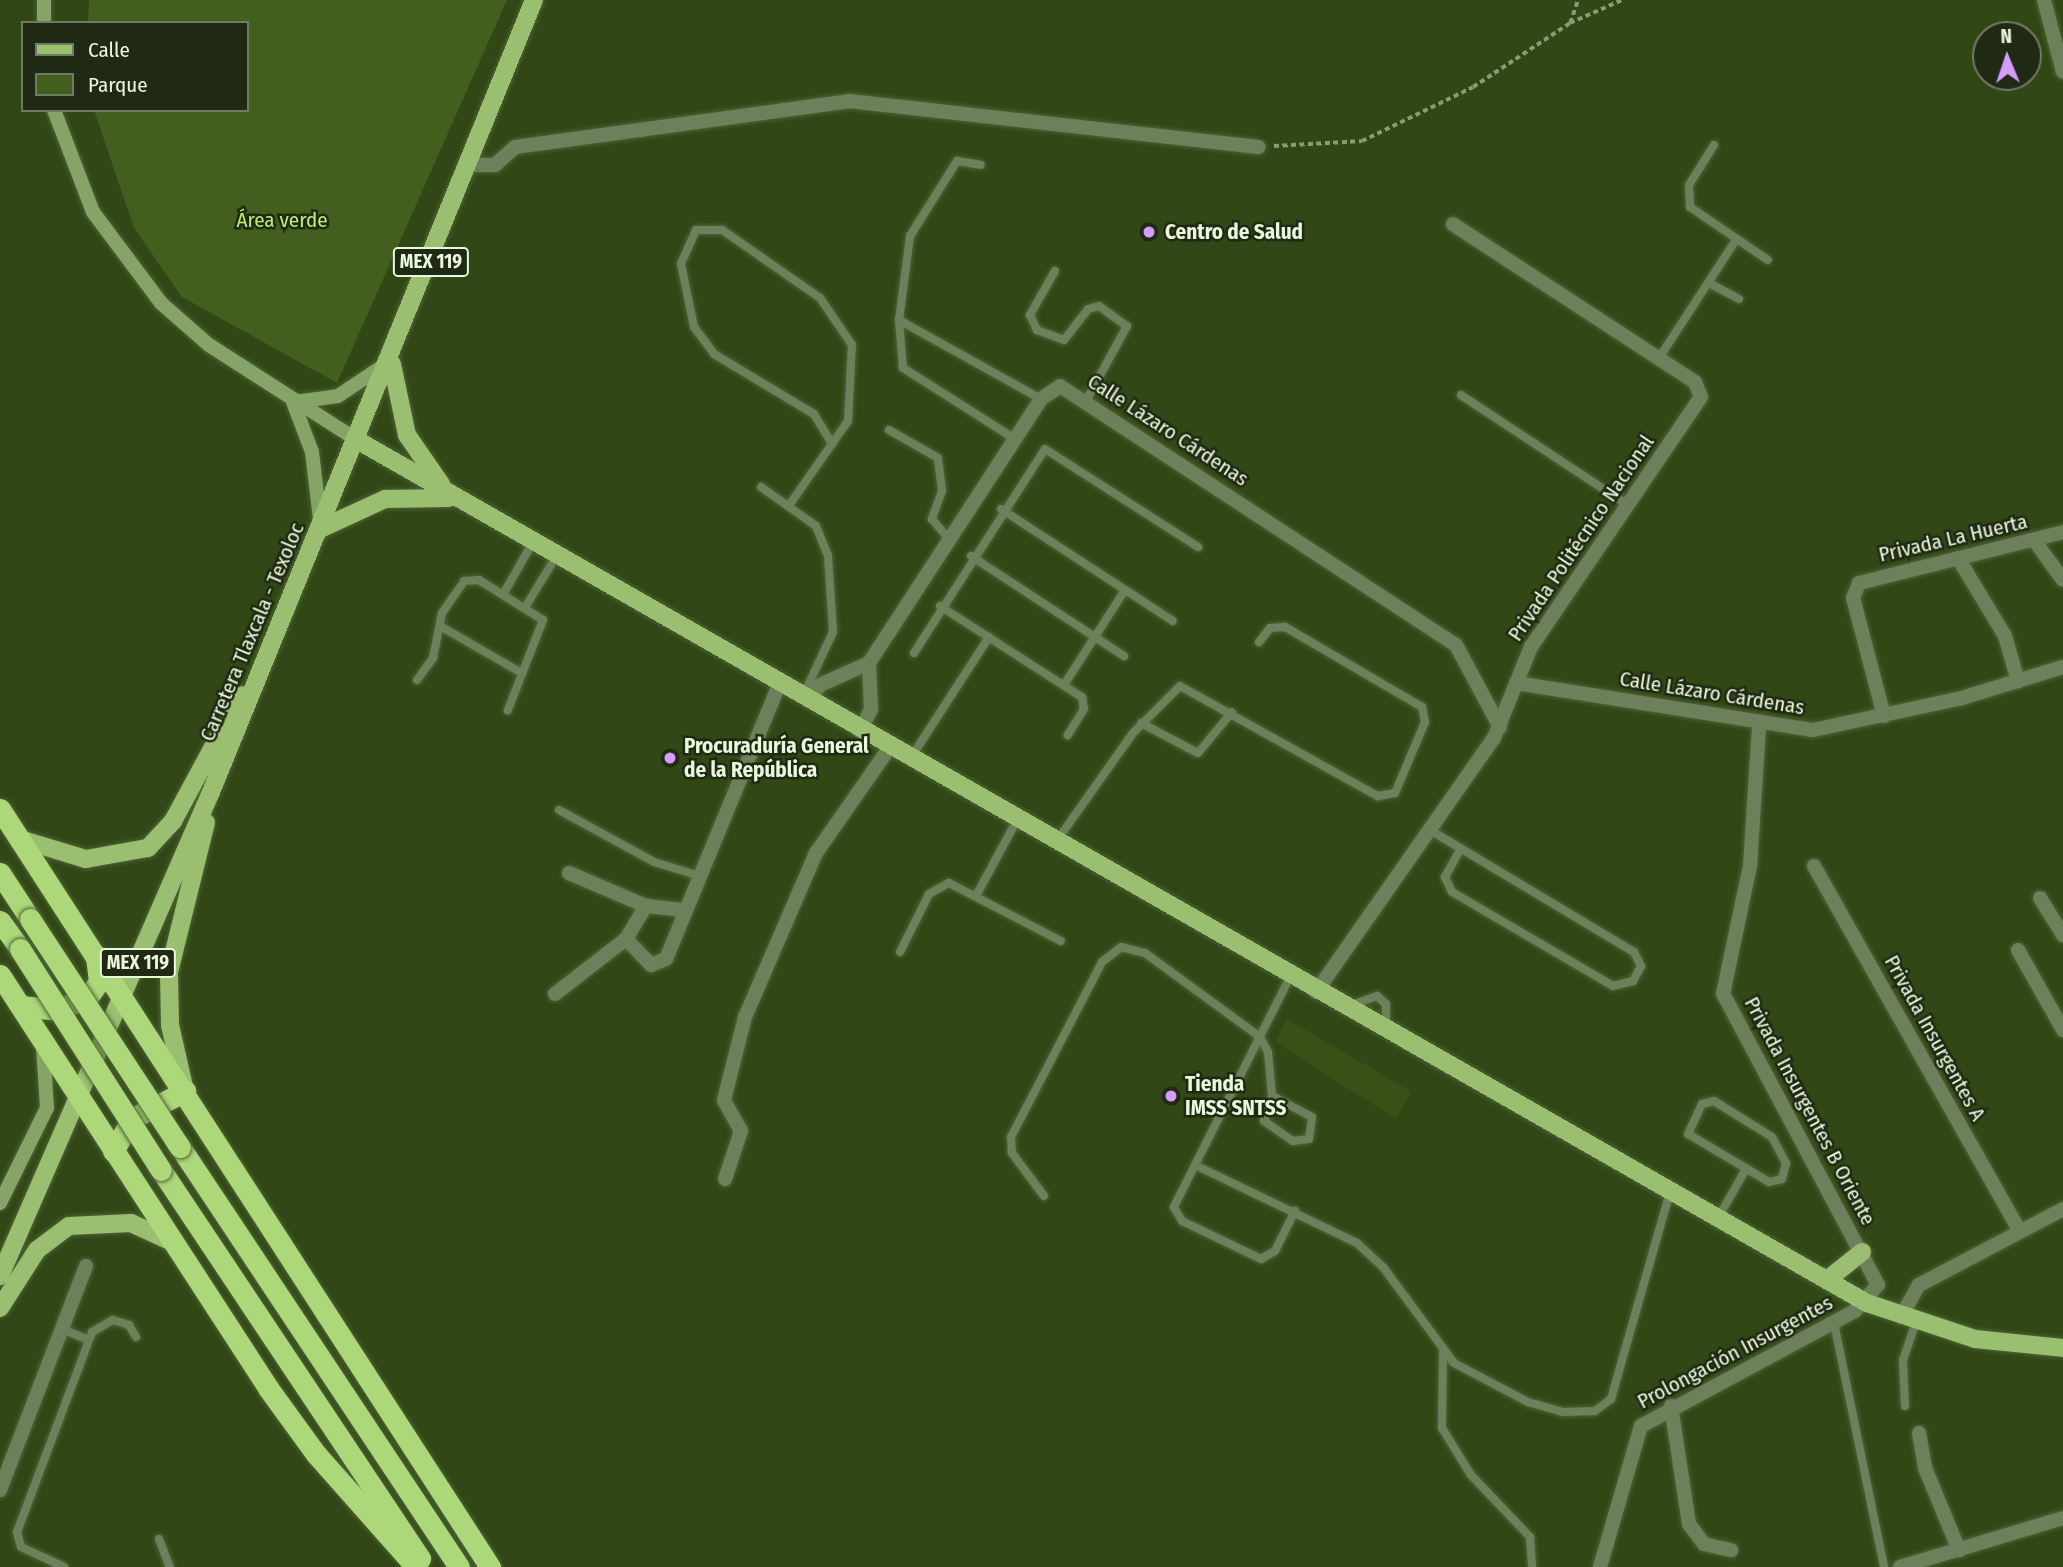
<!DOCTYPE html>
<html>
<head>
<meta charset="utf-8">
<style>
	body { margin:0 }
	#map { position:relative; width:2063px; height:1567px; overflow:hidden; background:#314715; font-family:"Fira Sans Condensed",sans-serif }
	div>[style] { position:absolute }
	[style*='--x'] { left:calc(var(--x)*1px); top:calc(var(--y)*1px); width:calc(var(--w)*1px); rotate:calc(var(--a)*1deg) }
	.built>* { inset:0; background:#395117 }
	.green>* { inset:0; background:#435f1d }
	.path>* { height:3.5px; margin-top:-1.75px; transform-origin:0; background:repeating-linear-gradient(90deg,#899b73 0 5px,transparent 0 8.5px) }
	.roads { filter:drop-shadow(0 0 2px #4e6335) drop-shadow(0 0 2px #4e6335) }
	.lane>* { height:8px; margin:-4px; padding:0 4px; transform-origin:4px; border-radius:4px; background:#6e805b }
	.street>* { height:14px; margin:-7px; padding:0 7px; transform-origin:7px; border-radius:7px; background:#6e805b }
	.secondary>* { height:14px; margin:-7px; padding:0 7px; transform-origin:7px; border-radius:7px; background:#87a468 }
	.primary>* { height:18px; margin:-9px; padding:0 9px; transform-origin:9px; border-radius:9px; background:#9bbf71 }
	.highway>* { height:21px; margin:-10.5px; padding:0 10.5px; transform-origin:10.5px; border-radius:10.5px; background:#acd87a }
	.bridges { filter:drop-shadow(0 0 2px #4e6335) drop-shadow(0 0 2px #4e6335) }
	.highway-bridge>* { height:21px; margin:-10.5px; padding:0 10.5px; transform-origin:10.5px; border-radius:10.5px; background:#acd87a }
	.dots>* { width:19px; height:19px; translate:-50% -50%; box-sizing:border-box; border:4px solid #1f2914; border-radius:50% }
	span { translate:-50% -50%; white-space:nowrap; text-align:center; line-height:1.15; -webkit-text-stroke:5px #1f2914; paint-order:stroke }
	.shield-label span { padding:2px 5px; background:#1f2914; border:2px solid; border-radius:5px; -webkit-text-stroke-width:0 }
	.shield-label { font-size:19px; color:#e9f7db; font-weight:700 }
	.park-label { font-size:21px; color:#baf077 }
	.poi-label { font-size:21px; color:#e9f7db; font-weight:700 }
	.left { translate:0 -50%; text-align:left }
	.street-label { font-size:21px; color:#e9f7db }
	.legend { position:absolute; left:21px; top:21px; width:228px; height:91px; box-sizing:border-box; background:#1f2914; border:2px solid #707b64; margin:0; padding:9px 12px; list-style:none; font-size:21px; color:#e9f7db }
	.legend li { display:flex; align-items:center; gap:14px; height:35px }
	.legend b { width:35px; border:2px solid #707b64 }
	.north { position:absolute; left:1972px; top:21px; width:70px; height:70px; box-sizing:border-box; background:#1f2914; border:2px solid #707b64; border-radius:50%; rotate:358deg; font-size:19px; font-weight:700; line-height:28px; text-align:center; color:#e9f7db }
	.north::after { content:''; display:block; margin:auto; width:24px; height:32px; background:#d39cfd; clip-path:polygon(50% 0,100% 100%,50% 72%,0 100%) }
</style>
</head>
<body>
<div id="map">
	<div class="built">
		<div style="clip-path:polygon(1287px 1019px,1412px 1092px,1396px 1119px,1275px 1042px)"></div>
	</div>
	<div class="green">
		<div style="clip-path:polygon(89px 0,507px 0,337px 383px,182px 297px,134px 228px,94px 110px,247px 110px,247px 23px,88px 23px)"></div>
	</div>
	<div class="path">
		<div style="--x:1570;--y:23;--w:24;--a:-71"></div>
		<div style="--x:1274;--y:146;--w:88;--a:-3.3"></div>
		<div style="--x:1362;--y:141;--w:123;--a:-25.9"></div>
		<div style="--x:1473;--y:87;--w:116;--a:-33.4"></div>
		<div style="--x:1570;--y:23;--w:57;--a:-23.9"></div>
	</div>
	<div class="roads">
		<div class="lane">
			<div style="--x:1714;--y:145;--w:47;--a:122"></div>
			<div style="--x:1689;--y:185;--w:22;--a:87"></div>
			<div style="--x:1690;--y:207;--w:94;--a:34.2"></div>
			<div style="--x:1055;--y:271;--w:51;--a:119.6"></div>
			<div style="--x:1030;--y:315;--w:17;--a:65"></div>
			<div style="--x:1037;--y:330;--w:29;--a:20"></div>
			<div style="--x:1064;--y:340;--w:39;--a:-52"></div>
			<div style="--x:1088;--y:309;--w:11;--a:-15"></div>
			<div style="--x:1099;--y:306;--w:34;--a:36"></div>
			<div style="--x:1127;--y:326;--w:85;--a:118.7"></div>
			<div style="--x:1709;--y:283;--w:34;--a:28"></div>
			<div style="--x:899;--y:320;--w:85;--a:-82.5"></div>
			<div style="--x:910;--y:236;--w:89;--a:-57.9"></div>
			<div style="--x:957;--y:161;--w:24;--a:9"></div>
			<div style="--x:1659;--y:358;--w:141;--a:-56.9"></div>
			<div style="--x:1461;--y:395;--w:200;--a:33.4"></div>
			<div style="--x:889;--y:430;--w:56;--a:29.7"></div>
			<div style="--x:938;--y:458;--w:33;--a:83"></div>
			<div style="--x:942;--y:491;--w:30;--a:110"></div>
			<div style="--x:932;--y:519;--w:26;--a:50"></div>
			<div style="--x:1015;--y:439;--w:133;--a:-147.6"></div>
			<div style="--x:903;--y:368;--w:48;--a:-94.8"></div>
			<div style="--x:899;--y:320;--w:162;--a:29.1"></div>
			<div style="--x:761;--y:487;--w:67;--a:35.3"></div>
			<div style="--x:816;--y:526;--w:32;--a:68"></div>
			<div style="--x:828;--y:556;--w:76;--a:86.2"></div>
			<div style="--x:833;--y:632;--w:68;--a:115.1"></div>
			<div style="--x:790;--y:504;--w:101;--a:-55.1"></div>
			<div style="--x:848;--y:421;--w:76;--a:-87"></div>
			<div style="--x:852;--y:345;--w:57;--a:-124.2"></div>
			<div style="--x:820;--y:298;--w:119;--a:-145.2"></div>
			<div style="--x:722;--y:230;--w:26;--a:180"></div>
			<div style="--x:696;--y:230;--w:37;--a:114"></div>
			<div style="--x:681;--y:264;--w:64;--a:78.3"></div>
			<div style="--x:694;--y:327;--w:34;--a:53"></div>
			<div style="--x:714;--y:354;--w:117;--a:31"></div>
			<div style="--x:814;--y:414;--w:35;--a:59"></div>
			<div style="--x:1001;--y:509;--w:205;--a:33.1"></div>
			<div style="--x:971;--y:556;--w:183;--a:33.2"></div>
			<div style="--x:504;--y:593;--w:61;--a:-60.5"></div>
			<div style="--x:526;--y:606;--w:60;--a:-58.7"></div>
			<div style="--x:940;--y:606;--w:169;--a:32.7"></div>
			<div style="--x:1082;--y:697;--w:12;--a:81"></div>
			<div style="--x:1084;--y:709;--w:31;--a:122"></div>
			<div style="--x:440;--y:626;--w:92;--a:29.9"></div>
			<div style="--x:914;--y:653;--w:242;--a:-57.3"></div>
			<div style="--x:1045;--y:449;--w:182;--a:32.6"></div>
			<div style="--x:417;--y:680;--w:27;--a:-54"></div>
			<div style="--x:433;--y:658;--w:46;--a:-78.7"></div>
			<div style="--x:442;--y:613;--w:39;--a:-55"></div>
			<div style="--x:464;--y:581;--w:15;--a:-4"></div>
			<div style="--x:479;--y:580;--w:75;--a:32"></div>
			<div style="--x:543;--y:620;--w:97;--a:111.3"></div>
			<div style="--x:1064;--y:685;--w:113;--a:-57.3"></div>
			<div style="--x:1141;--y:723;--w:64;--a:27.8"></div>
			<div style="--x:1198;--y:753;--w:53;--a:-50.3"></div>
			<div style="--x:912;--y:756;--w:142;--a:-57.1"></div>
			<div style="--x:559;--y:810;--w:108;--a:28.7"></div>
			<div style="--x:654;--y:862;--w:48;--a:16.9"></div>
			<div style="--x:1430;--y:830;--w:238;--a:30.9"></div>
			<div style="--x:1634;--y:952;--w:16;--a:63"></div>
			<div style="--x:1641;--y:966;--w:17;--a:118"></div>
			<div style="--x:1633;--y:981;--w:21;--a:166"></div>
			<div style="--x:1613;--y:986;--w:186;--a:-149.7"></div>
			<div style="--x:1452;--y:892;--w:17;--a:-115"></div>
			<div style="--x:1445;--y:877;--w:31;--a:-61"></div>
			<div style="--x:1058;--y:839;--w:130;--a:-54.7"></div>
			<div style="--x:1133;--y:733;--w:66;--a:-45"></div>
			<div style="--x:1180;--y:686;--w:227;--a:29.1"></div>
			<div style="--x:1378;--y:796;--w:17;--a:-10"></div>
			<div style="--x:1395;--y:793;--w:77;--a:-67.1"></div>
			<div style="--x:1425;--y:722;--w:15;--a:-101"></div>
			<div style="--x:1422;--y:707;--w:159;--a:-149.7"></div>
			<div style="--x:1285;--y:627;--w:15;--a:176"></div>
			<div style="--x:1270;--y:628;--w:18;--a:128"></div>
			<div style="--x:977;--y:894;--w:84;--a:-61.6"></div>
			<div style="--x:900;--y:952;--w:65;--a:-63.4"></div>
			<div style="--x:929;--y:894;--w:23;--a:-29"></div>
			<div style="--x:949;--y:883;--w:126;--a:27.4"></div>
			<div style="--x:1290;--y:977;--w:258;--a:116.8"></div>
			<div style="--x:1174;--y:1207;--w:16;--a:60"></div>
			<div style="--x:1182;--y:1221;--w:88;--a:25.7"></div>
			<div style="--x:1261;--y:1259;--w:16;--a:-30"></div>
			<div style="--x:1275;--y:1251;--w:45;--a:-63.4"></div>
			<div style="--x:1348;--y:1006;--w:31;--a:-19"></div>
			<div style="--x:1377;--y:996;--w:12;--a:42"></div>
			<div style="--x:1386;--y:1004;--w:23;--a:90"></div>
			<div style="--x:1714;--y:1101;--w:68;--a:31.8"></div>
			<div style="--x:1772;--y:1137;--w:30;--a:62"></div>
			<div style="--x:1786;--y:1163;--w:16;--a:104"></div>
			<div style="--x:1782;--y:1179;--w:13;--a:167"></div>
			<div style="--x:1769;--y:1182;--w:94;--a:-149.3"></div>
			<div style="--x:1688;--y:1134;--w:33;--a:-65"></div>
			<div style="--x:1702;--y:1104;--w:12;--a:-14"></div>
			<div style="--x:1195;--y:1165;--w:180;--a:25.7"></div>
			<div style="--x:1357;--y:1243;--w:35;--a:43"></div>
			<div style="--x:1383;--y:1267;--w:119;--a:53.5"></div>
			<div style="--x:1454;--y:1363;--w:84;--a:27.8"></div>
			<div style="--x:1528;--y:1402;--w:36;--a:16"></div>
			<div style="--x:1563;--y:1412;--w:32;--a:-2"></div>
			<div style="--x:1595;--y:1411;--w:20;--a:-37"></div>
			<div style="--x:1611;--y:1399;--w:215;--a:-74.1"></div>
			<div style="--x:1044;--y:1196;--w:54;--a:-126.7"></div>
			<div style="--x:1012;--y:1153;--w:16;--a:-94"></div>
			<div style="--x:1011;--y:1137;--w:197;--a:-62.5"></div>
			<div style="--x:1102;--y:962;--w:24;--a:-38"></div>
			<div style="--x:1121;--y:947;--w:25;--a:14"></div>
			<div style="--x:1145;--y:953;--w:142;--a:36.1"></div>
			<div style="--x:1260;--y:1037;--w:17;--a:62"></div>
			<div style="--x:1268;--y:1052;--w:44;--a:84.8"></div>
			<div style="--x:1272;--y:1096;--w:26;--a:108"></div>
			<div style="--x:1264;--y:1121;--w:35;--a:35"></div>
			<div style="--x:1293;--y:1141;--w:16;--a:-7"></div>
			<div style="--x:1309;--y:1139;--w:22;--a:-82"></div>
			<div style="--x:1312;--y:1117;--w:45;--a:-152.3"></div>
			<div style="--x:1718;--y:1218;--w:56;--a:-60.3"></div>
			<div style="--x:1834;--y:1323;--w:249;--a:78.4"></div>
			<div style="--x:61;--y:1329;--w:28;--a:21"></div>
			<div style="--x:1443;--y:1353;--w:75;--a:90.8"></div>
			<div style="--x:1442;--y:1428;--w:55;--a:58.3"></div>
			<div style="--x:1471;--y:1475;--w:86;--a:46.4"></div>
			<div style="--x:1530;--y:1537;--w:30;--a:86"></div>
			<div style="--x:1905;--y:1406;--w:46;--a:-92.5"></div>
			<div style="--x:1903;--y:1360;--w:40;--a:-71.1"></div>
			<div style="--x:159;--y:1539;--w:30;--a:69"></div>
			<div style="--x:64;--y:1567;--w:47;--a:-155.1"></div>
			<div style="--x:21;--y:1547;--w:16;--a:-105"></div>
			<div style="--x:17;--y:1532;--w:214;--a:-69.4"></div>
			<div style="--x:92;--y:1332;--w:24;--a:-30"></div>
			<div style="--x:113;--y:1320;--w:17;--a:17"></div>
			<div style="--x:129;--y:1325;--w:14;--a:60"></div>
		</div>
		<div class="street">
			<div style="--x:2044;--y:0;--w:74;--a:75.2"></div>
			<div style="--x:468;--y:165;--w:27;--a:0"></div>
			<div style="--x:495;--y:165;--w:27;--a:-42"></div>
			<div style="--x:515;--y:147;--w:337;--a:-7.8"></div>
			<div style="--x:849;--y:101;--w:412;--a:6.4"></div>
			<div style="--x:2034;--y:540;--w:49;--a:54.1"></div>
			<div style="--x:1958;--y:558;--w:91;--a:58.9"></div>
			<div style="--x:2005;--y:636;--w:47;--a:73.9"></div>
			<div style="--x:1516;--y:683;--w:301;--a:9"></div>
			<div style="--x:1813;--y:730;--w:152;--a:-12.1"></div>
			<div style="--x:1962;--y:698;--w:106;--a:-17.1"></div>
			<div style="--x:808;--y:700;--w:19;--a:-51"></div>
			<div style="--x:820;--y:685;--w:54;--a:-24.2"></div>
			<div style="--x:1884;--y:716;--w:122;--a:-104.7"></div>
			<div style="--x:1853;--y:598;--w:16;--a:-68"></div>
			<div style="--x:1859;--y:583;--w:210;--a:-14"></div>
			<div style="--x:860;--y:731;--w:25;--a:-63"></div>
			<div style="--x:871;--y:709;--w:46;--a:-92.5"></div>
			<div style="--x:869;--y:663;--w:315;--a:-56.9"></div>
			<div style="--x:1041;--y:399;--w:23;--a:-34"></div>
			<div style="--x:1060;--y:386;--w:473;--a:33.2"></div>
			<div style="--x:1456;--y:645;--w:93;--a:61.8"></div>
			<div style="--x:1814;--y:866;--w:419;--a:60.6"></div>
			<div style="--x:569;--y:873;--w:84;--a:23.2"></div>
			<div style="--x:646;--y:906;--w:37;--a:6"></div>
			<div style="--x:2040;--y:898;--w:44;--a:58.1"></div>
			<div style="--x:626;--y:939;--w:36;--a:46"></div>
			<div style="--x:651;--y:965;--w:16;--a:-22"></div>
			<div style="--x:666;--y:959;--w:299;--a:-67.6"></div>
			<div style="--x:2018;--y:950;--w:92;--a:60.6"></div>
			<div style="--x:1316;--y:992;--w:310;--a:-55"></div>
			<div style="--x:1494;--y:738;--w:98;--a:-67.9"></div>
			<div style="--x:1531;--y:647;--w:302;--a:-55.8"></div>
			<div style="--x:1701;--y:397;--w:16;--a:-112"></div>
			<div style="--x:1695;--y:382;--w:289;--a:-146.9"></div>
			<div style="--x:555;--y:994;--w:90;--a:-37.8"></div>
			<div style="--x:626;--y:939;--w:39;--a:-59"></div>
			<div style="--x:725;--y:1179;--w:51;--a:-71.6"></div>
			<div style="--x:741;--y:1131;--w:35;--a:-119"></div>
			<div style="--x:724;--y:1100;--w:86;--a:-75.8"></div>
			<div style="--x:745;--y:1017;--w:179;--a:-66.6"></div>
			<div style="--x:816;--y:853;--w:129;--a:-55.1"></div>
			<div style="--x:1901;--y:1317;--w:37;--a:-61"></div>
			<div style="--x:1919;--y:1285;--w:163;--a:-27.8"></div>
			<div style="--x:1671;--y:1406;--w:119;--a:81.3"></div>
			<div style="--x:1689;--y:1524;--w:25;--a:53"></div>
			<div style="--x:1704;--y:1544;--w:28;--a:13"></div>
			<div style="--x:1919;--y:1433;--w:36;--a:80"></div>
			<div style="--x:1925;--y:1468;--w:89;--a:67.5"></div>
			<div style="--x:0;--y:1490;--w:240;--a:-69"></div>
			<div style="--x:1600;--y:1567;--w:147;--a:-73.8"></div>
			<div style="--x:1641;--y:1426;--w:243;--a:-28.3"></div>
			<div style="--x:1855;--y:1311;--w:35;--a:-49"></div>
			<div style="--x:1878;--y:1285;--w:330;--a:-118"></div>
			<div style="--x:1723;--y:994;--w:131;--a:-78.1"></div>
			<div style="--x:1750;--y:866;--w:141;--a:-86.3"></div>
			<div style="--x:1900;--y:1567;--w:170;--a:-16.7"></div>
		</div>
		<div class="secondary">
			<div style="--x:44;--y:23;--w:23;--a:-90"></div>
			<div style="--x:54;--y:110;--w:109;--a:69.1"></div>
			<div style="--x:93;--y:212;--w:114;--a:53.2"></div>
			<div style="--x:161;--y:303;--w:64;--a:41.2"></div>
			<div style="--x:209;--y:345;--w:176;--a:32.7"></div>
			<div style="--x:293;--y:402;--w:53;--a:69.2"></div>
			<div style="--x:312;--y:452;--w:67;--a:83.2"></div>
			<div style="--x:295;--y:402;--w:43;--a:-7.9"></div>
			<div style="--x:338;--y:396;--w:54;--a:-33.7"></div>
			<div style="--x:0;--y:1203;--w:106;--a:-63.7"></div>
			<div style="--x:47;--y:1108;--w:62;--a:-93.7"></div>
		</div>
		<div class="primary">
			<div style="--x:392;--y:364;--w:73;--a:78.1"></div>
			<div style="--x:407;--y:435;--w:60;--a:55.2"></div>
			<div style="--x:357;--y:440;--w:1739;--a:29.75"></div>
			<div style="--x:1867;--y:1303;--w:114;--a:18.4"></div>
			<div style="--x:1975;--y:1339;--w:88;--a:5.8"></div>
			<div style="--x:320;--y:529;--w:72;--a:-24.8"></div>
			<div style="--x:385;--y:499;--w:64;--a:-0.9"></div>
			<div style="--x:20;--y:839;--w:69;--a:16.9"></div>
			<div style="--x:86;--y:859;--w:63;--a:-10.1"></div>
			<div style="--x:148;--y:848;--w:37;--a:-47"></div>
			<div style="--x:173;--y:821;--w:143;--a:-61.6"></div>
			<div style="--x:185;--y:1091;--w:68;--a:-102.8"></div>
			<div style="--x:170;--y:1025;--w:53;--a:-91.1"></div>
			<div style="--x:169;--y:972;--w:154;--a:-76.1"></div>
			<div style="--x:0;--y:1276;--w:528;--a:-66.45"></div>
			<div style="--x:211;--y:792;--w:855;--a:-67.81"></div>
			<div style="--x:1827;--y:1280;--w:45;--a:-38.7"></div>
			<div style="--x:0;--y:1308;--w:69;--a:-57.5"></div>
			<div style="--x:37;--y:1250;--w:40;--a:-37"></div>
			<div style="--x:69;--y:1226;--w:62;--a:-2.8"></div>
			<div style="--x:131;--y:1223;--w:45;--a:24.9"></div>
		</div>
		<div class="highway">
			<div style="--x:0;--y:809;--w:903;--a:57.12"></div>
			<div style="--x:0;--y:873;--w:55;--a:56.9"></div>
			<div style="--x:0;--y:921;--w:34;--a:54"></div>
			<div style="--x:0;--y:975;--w:492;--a:57"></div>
			<div style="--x:268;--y:1388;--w:82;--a:54"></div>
			<div style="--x:316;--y:1454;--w:151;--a:48.5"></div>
			<div style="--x:21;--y:1006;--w:36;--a:6"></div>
			<div style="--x:57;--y:1010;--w:34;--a:-23"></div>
			<div style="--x:88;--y:997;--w:19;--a:-55"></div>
			<div style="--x:99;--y:981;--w:26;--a:-97"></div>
			<div style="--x:180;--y:1147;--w:504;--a:56.4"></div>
			<div style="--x:113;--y:1151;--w:39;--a:-59"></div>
			<div style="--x:133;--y:1118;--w:59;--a:-27.4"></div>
			<div style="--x:161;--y:1170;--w:467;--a:56.3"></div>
		</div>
	</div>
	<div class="bridges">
		<div class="highway-bridge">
			<div style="--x:30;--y:919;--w:273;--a:56.7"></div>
			<div style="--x:20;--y:949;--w:262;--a:57.5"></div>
		</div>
	</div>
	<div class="dots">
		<div style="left:1149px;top:232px;background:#d39cfd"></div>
		<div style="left:670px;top:758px;background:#d39cfd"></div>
		<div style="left:1171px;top:1096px;background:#d39cfd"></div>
	</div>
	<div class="shield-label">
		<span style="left:431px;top:262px">MEX 119</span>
		<span style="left:138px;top:963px">MEX 119</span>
	</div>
	<div class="park-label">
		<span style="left:282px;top:220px">Área verde</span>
	</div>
	<div class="poi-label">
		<span class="left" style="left:1165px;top:232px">Centro de Salud</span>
		<span class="left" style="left:684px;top:758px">Procuraduría General<br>de la República</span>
		<span class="left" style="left:1185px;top:1096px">Tienda<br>IMSS SNTSS</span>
	</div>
	<div class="street-label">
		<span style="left:1168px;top:430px;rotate:33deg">Calle Lázaro Cárdenas</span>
		<span style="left:1581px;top:538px;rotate:-56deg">Privada Politécnico Nacional</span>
		<span style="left:1953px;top:538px;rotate:-13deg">Privada La Huerta</span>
		<span style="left:252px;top:632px;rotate:-67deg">Carretera Tlaxcala - Texoloc</span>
		<span style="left:1712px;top:693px;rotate:9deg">Calle Lázaro Cárdenas</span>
		<span style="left:1935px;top:1038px;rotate:61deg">Privada Insurgentes A</span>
		<span style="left:1810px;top:1111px;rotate:62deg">Privada Insurgentes B Oriente</span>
		<span style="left:1735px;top:1352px;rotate:-28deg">Prolongación Insurgentes</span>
	</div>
	<ul class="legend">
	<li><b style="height:9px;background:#9bbf71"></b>Calle</li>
	<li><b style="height:19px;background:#435f1d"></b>Parque</li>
	</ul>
	<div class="north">N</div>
</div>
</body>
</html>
